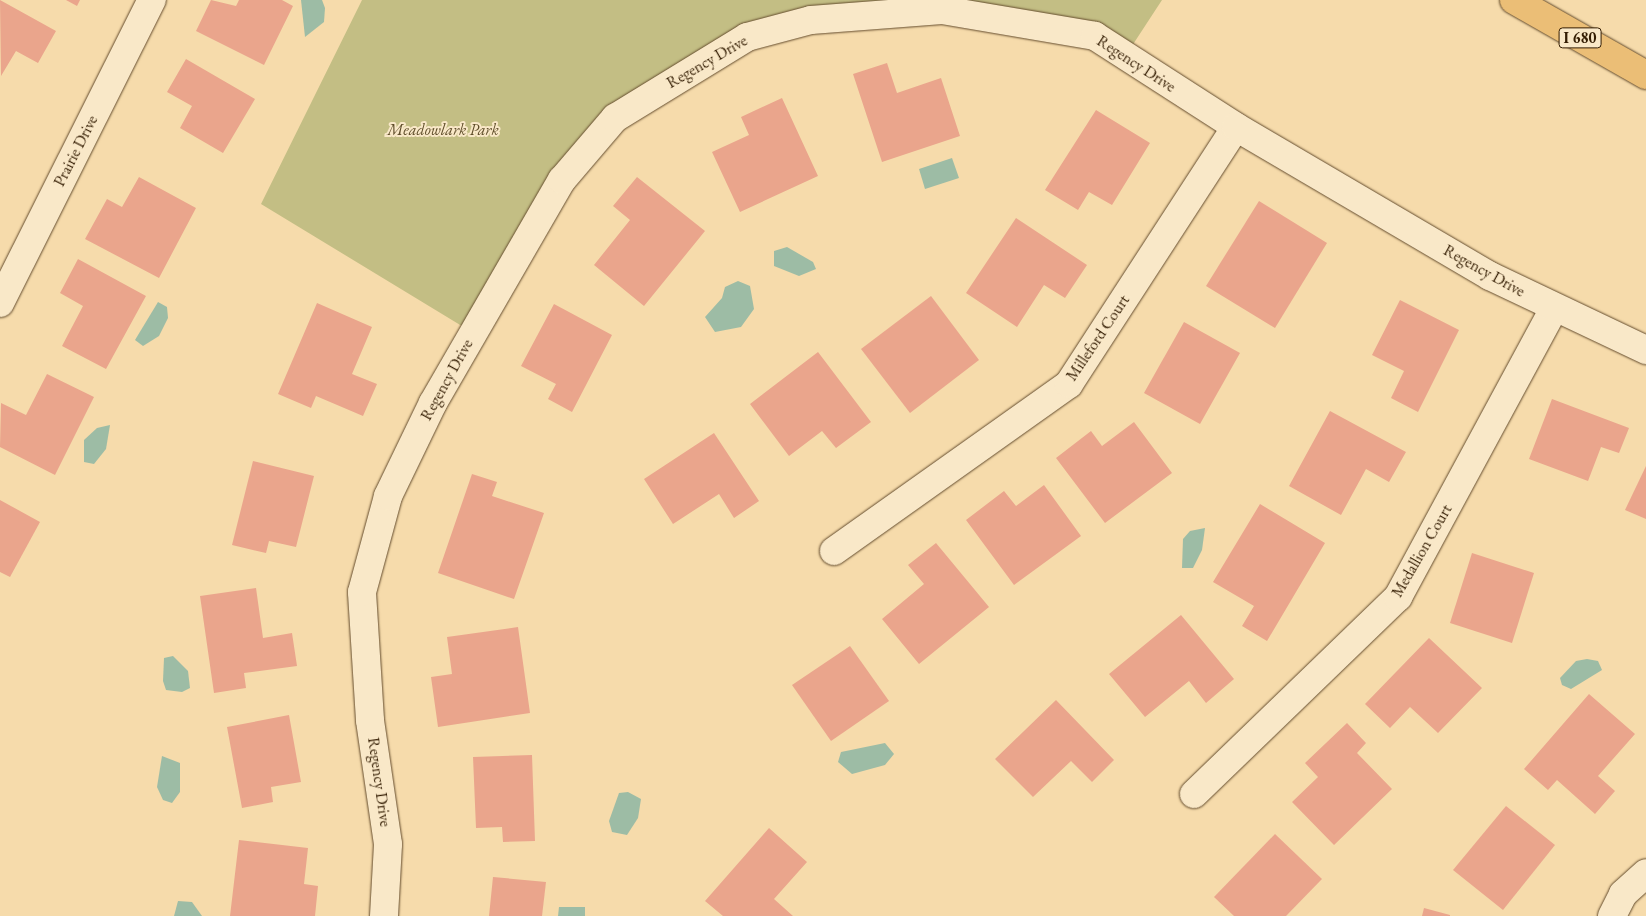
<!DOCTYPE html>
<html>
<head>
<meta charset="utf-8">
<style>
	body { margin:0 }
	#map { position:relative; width:1646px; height:916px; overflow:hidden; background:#f6dbab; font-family:"EB Garamond",serif }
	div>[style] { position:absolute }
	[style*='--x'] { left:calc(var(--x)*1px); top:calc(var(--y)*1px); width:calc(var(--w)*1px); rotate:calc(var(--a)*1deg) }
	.green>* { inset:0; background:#c3be84 }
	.water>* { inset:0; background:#9dbca5 }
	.building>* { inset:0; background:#eaa58c }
	.roads { filter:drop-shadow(0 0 1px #644c2d) drop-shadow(0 0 1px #644c2d) }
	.minor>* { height:28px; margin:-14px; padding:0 14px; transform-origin:14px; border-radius:14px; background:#f9e8c8 }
	.motorway>* { height:28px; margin:-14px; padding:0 14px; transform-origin:14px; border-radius:14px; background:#ebbe76 }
	span { translate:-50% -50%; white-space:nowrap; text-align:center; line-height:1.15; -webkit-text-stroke:4px #f9e8c8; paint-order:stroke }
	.shield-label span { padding:1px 4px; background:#f9e8c8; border:1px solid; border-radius:4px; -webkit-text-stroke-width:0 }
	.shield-label { font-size:15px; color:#341d03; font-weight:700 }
	.street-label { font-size:16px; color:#341d03 }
	.park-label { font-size:16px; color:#5f4d2a; font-style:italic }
</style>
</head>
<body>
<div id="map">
	<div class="green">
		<div style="clip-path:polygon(362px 0,1162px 0,1128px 52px,987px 8px,756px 40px,636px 111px,557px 194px,475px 334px,261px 204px)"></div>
	</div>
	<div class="water">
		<div style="clip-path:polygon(301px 0,322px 0,325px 8px,324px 22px,305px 37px)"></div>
		<div style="clip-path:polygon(952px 158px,959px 178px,925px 189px,919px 169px)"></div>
		<div style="clip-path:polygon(787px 247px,813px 262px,816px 269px,799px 276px,774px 266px,774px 251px)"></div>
		<div style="clip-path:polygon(738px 281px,750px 286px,754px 309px,741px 327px,715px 332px,705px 317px,722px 298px,725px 287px)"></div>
		<div style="clip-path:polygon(158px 302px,167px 307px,168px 318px,159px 336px,143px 346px,135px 340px)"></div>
		<div style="clip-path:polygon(110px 425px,106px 449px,94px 464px,84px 462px,84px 440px,97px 428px)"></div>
		<div style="clip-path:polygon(1205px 528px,1202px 550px,1193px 568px,1182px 568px,1183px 539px,1190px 531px)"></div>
		<div style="clip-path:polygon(173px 656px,188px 671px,190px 688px,182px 692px,166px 690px,163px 681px,164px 658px)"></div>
		<div style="clip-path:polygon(1587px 659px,1598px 661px,1602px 670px,1571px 689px,1562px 685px,1560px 678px,1576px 661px)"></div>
		<div style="clip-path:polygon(885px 743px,894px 754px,885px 765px,852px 774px,838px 762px,841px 752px)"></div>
		<div style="clip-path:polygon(162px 756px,180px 763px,180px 792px,172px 803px,163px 800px,157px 787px)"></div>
		<div style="clip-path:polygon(628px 792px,641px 799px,638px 818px,627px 835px,612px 832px,609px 821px,619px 793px)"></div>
		<div style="clip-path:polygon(178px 901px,192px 902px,202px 916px,174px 916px)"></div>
		<div style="clip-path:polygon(559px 907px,585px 907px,585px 916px,558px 916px)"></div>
	</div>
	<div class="building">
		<div style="clip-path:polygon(0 0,56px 31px,38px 63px,16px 51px,1px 76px)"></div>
		<div style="clip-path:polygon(66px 0,80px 0,77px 6px)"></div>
		<div style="clip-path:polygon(211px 0,236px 6px,239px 0,282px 0,293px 6px,264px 65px,196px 31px)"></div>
		<div style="clip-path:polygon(186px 59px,255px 99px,223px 153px,180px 128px,192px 106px,167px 92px)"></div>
		<div style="clip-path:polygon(887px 63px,897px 93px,941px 78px,960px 136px,882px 162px,853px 74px)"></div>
		<div style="clip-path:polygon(782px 98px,818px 176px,740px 212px,712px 152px,749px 135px,741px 117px)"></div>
		<div style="clip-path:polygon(1096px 110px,1150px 143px,1112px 205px,1089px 192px,1078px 210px,1045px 190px)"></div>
		<div style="clip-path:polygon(139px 177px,196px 208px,159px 278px,85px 239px,107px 199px,122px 207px)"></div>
		<div style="clip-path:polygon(637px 177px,705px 231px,644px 306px,594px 265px,630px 220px,613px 206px)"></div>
		<div style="clip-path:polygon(1259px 201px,1327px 243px,1275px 328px,1206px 286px)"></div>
		<div style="clip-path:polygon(1016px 218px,1087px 265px,1065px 298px,1044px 285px,1017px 327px,966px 293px)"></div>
		<div style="clip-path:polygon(78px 259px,146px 296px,106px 369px,62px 346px,83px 306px,60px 293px)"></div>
		<div style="clip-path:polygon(931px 296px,979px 360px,910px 413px,861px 349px)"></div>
		<div style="clip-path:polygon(1400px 300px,1459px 330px,1418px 412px,1391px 398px,1404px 371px,1372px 355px)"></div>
		<div style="clip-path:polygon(317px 303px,372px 327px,352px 374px,377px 384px,363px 416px,316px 396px,311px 408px,278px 394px)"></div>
		<div style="clip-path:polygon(554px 304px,612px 335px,572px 412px,548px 399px,556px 384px,521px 366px)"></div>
		<div style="clip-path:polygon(1184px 322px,1240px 353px,1200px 424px,1144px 393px)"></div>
		<div style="clip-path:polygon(818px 352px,871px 422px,836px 448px,822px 431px,789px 456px,750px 404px)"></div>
		<div style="clip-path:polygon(47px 374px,94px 397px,55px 475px,0 447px,1px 403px,26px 415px)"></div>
		<div style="clip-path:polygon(1552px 399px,1629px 428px,1619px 453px,1601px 447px,1588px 481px,1529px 459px)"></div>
		<div style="clip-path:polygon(1330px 411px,1406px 452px,1389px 482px,1366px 469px,1341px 515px,1289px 486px)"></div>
		<div style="clip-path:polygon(1134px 422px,1172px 473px,1105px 523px,1056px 458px,1091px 431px,1102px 446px)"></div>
		<div style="clip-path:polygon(714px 433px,759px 501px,734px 518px,719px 494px,673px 524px,644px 479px)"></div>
		<div style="clip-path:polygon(253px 461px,314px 476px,296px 547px,269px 541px,266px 553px,232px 545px)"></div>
		<div style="clip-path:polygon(1646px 466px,1646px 519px,1625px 510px)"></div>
		<div style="clip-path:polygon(472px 474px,497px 482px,492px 496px,544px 513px,514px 599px,438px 573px)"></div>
		<div style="clip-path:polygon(1044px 485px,1081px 536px,1014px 585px,966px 520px,1004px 491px,1016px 506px)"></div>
		<div style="clip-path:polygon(0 500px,40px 522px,10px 577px,0 572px)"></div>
		<div style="clip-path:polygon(1260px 504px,1325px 543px,1267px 641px,1242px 626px,1254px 606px,1213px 582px)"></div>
		<div style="clip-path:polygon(936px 543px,989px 607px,919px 664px,882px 619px,924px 584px,908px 565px)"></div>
		<div style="clip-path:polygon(1472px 553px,1534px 573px,1512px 643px,1450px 623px)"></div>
		<div style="clip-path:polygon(256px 588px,263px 638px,292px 633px,297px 666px,244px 673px,246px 688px,214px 693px,200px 596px)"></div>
		<div style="clip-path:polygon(1181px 615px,1234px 679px,1206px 703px,1189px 681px,1145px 717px,1109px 674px)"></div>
		<div style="clip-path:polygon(518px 627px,530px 713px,438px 727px,431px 677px,452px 674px,447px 637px)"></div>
		<div style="clip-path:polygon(1429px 638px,1482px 688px,1438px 733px,1410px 707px,1390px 728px,1365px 704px)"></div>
		<div style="clip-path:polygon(850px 646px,889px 701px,831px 741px,792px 685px)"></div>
		<div style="clip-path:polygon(1589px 694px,1635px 734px,1598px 776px,1615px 791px,1595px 814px,1557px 780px,1548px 790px,1524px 769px)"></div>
		<div style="clip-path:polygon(1056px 700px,1114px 760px,1092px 782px,1071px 761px,1033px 797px,995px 759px)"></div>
		<div style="clip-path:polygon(289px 715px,301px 782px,271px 787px,273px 802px,242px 808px,227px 727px)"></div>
		<div style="clip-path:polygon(1347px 723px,1366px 743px,1357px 753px,1392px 789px,1334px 845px,1292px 802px,1318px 777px,1305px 763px)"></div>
		<div style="clip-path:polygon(532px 755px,535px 841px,503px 842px,502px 827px,476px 828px,473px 757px)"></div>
		<div style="clip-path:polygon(1506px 806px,1555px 845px,1503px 910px,1453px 870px)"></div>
		<div style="clip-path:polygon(769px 828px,807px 862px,774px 899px,793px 916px,723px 916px,705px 901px)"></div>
		<div style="clip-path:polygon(1275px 834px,1322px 879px,1286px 916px,1234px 916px,1214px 897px)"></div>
		<div style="clip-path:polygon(239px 840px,308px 848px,304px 884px,318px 886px,315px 916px,230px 916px)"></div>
		<div style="clip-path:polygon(493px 877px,546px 882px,542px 916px,489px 916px)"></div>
		<div style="clip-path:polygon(1424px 908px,1450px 915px,1450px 916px,1422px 916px)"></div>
	</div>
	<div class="roads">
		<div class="minor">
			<div style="--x:0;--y:303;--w:339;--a:-63.4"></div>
			<div style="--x:834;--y:551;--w:288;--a:-35.4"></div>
			<div style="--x:1069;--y:384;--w:306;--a:-57"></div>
			<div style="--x:1194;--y:794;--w:284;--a:-44"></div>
			<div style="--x:1398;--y:597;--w:328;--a:-61.6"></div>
			<div style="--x:384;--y:916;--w:72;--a:-86.8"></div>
			<div style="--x:388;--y:844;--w:125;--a:-98.3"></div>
			<div style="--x:370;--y:720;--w:128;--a:-93.6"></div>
			<div style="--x:362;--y:592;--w:99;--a:-74.8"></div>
			<div style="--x:388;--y:496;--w:103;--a:-64.2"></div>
			<div style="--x:433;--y:403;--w:258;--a:-60"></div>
			<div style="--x:562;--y:180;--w:82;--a:-49.5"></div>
			<div style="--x:615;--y:118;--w:155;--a:-31.5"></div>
			<div style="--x:747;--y:37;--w:66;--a:-14.9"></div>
			<div style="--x:811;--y:20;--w:131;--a:-4.4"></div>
			<div style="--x:942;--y:10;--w:155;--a:9.6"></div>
			<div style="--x:1095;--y:36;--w:168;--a:32.8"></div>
			<div style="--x:1236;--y:127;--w:294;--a:30.4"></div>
			<div style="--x:1490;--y:276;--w:173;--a:25.4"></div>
			<div style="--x:1612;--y:916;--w:25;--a:-63"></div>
			<div style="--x:1623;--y:894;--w:31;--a:-42"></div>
		</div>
		<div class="motorway">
			<div style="--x:1514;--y:0;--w:152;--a:29.6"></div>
		</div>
	</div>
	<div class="shield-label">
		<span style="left:1580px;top:38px">I 680</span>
	</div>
	<div class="street-label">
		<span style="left:707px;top:62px;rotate:-30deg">Regency Drive</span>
		<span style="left:1136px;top:64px;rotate:33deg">Regency Drive</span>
		<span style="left:76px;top:151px;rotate:-63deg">Prairie Drive</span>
		<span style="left:1484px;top:271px;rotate:29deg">Regency Drive</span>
		<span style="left:1098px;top:338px;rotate:-56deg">Milleford Court</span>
		<span style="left:447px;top:380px;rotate:-61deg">Regency Drive</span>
		<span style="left:1422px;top:551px;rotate:-60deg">Medallion Court</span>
		<span style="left:379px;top:782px;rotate:82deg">Regency Drive</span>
	</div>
	<div class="park-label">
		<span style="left:443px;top:130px">Meadowlark Park</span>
	</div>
</div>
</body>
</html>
